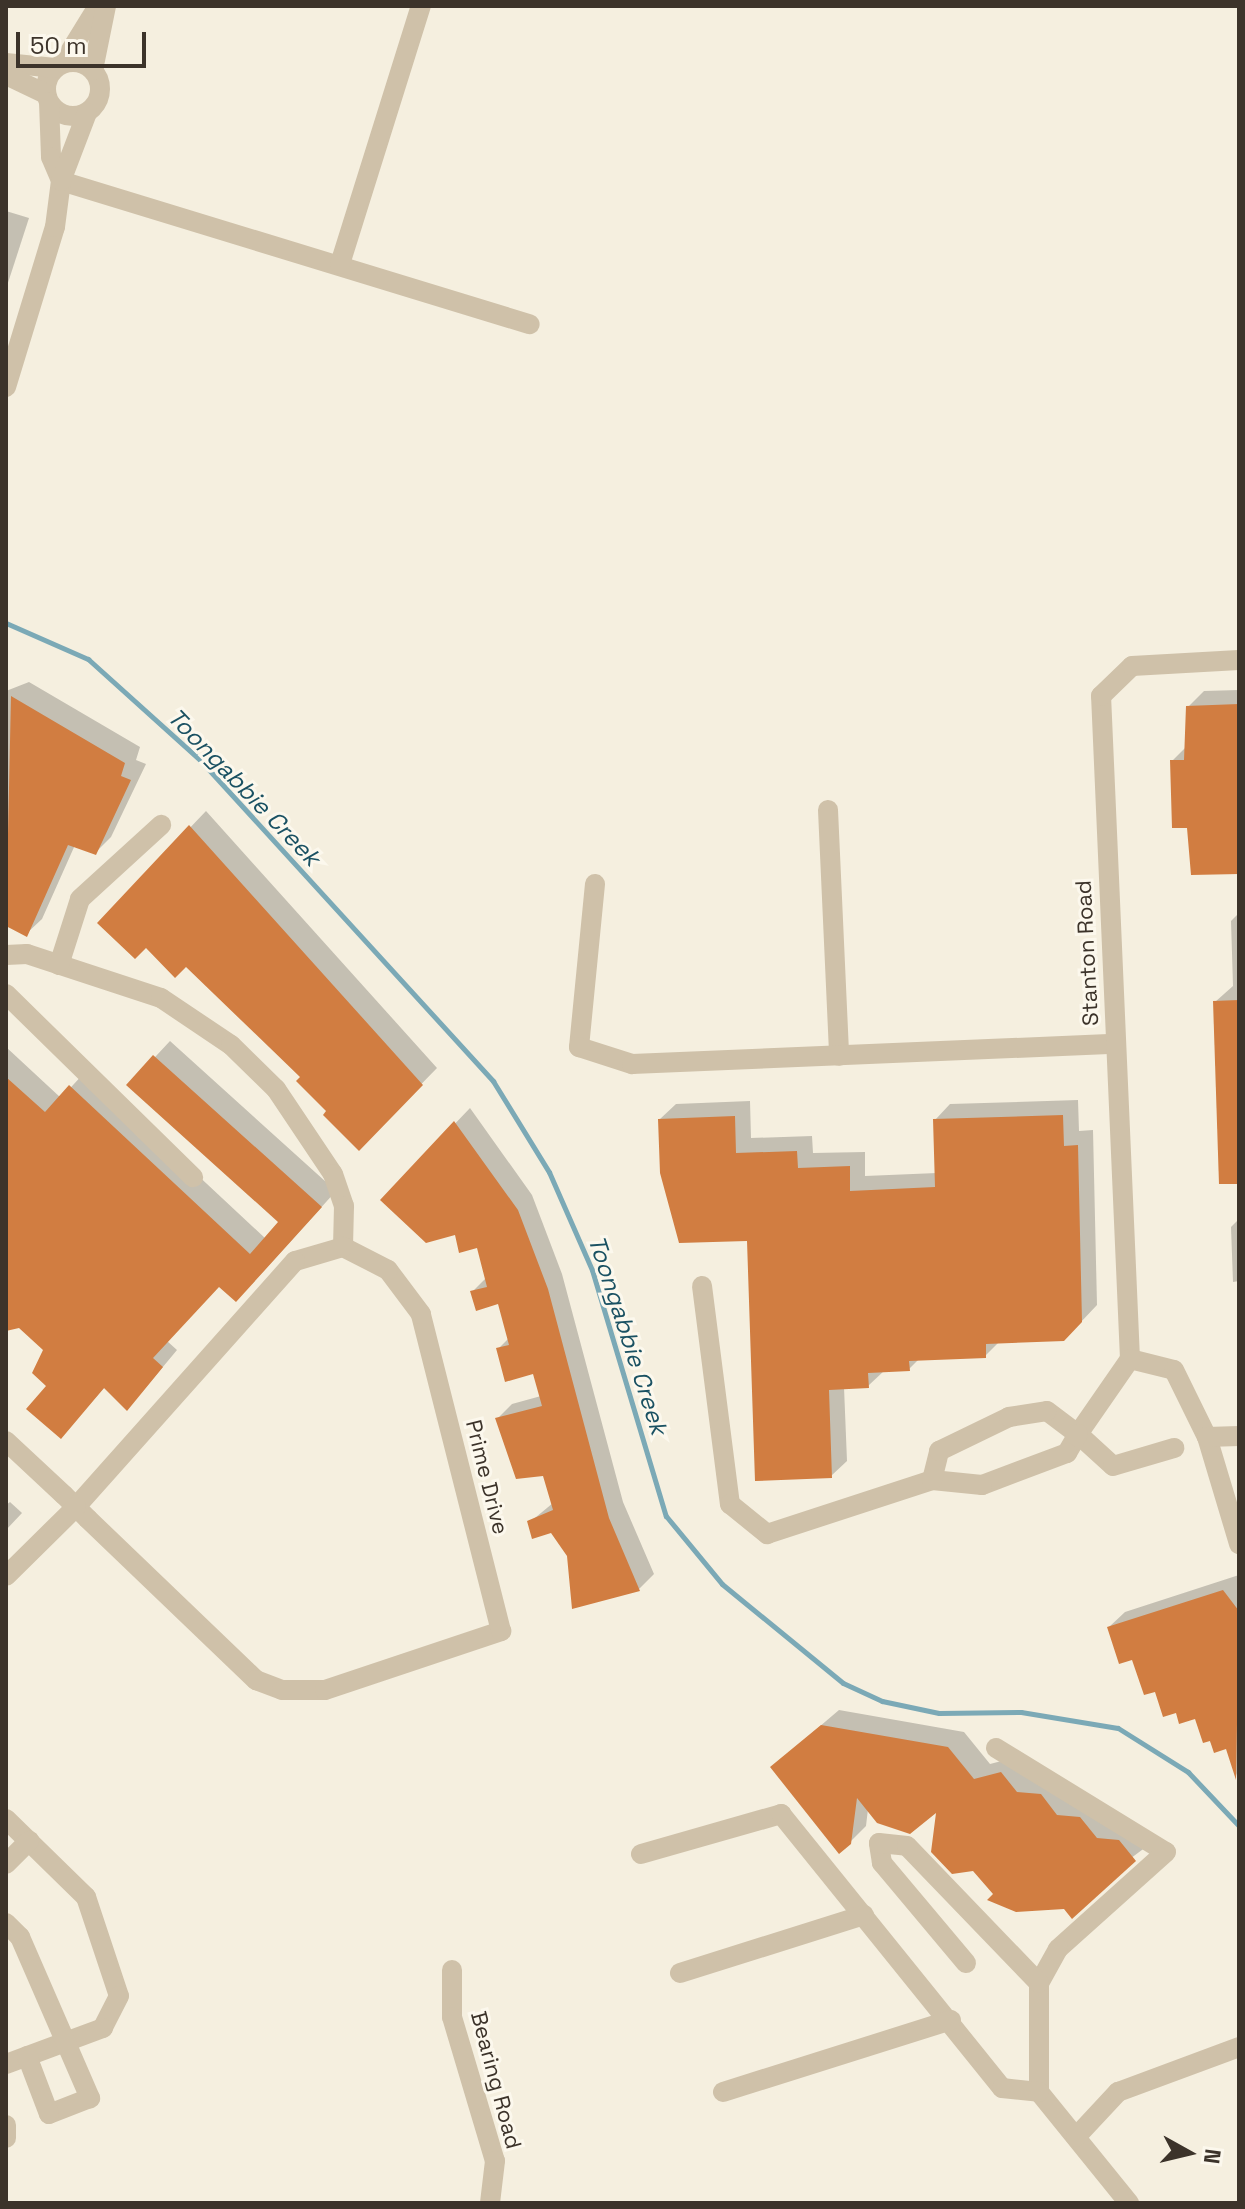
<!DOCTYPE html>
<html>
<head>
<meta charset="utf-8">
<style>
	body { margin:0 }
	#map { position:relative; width:1245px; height:2209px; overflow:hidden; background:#f5efdf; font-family:"Space Grotesk",sans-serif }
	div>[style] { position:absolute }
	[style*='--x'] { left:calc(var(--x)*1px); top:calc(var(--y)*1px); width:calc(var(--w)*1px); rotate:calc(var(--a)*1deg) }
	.shadow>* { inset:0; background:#0003 }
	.stream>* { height:5px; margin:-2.5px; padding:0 2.5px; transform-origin:2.5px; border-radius:2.5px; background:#7ba9b6 }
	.building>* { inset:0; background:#d17d41 }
	.minor>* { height:20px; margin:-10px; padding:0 10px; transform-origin:10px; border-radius:10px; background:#cfc1a9 }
	.minor>.ring { margin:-10px; padding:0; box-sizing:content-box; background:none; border:20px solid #cfc1a9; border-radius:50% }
	span { translate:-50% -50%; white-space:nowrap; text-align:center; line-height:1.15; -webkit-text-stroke:6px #fcf8ed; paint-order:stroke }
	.street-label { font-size:22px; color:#3c332a }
	.water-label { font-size:24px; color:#1a5162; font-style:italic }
	.frame { position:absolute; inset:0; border:8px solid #3c332a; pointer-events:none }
	.north { position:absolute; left:1149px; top:2113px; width:80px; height:80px; -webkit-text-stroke:6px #fcf8ed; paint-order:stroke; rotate:98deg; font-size:22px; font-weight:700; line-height:32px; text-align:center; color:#3c332a }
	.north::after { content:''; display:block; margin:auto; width:28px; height:36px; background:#3c332a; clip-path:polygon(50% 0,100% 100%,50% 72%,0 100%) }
	.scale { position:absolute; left:16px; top:32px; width:130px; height:36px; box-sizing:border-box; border:4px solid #3c332a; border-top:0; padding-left:10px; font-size:24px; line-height:28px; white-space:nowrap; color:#3c332a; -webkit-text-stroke:6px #fcf8ed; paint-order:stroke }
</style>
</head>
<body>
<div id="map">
	<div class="shadow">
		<div style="clip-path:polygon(6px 211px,29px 218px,6px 289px)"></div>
		<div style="clip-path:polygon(29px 682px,140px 747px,136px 760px,146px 764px,111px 837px,95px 853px,75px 845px,42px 919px,26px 934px,6px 926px,6px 691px)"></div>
		<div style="clip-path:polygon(1239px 690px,1239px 871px,1188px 826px,1172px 761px,1187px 746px,1188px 707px,1204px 691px)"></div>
		<div style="clip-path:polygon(206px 811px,437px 1068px,359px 1148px,303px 1076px,186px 965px,99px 923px)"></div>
		<div style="clip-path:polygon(1239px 913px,1239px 1182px,1215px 1002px,1233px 986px,1231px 921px)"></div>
		<div style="clip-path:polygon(170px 1041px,336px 1191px,252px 1284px,220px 1285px,167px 1341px,177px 1350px,142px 1392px,105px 1387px,61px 1436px,46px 1350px,19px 1325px,6px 1329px,6px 1047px,61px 1098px,86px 1071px,266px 1239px,281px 1222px,129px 1085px)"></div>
		<div style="clip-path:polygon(1078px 1100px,1079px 1131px,1093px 1130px,1097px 1305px,1080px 1323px,1000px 1341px,985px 1356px,920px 1358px,909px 1369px,885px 1370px,868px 1386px,844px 1387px,847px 1461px,831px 1476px,749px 1238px,660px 1119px,676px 1104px,750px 1101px,751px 1138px,812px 1136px,813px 1153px,865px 1152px,865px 1176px,937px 1173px,935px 1120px,950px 1104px)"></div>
		<div style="clip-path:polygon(470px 1108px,532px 1195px,562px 1274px,623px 1502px,654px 1574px,639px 1589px,569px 1555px,552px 1531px,530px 1522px,553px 1503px,545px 1474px,497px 1419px,512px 1404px,541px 1396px,535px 1372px,498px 1349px,509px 1338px,499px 1302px,472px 1292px,487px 1277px,478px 1245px,383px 1199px)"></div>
		<div style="clip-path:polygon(1239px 1219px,1239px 1281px,1233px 1282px,1231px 1227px)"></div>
		<div style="clip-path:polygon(10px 1502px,22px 1513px,6px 1530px,6px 1505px)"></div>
		<div style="clip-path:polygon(1239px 1575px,1239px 1782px,1227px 1746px,1215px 1750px,1196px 1717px,1177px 1710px,1109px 1627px,1125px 1612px)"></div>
		<div style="clip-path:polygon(839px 1710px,964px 1732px,990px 1764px,1017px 1757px,1150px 1844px,1065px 1907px,996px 1894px,938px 1808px,868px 1809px,866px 1826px,850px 1842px,772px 1767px)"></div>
	</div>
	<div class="stream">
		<div style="--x:6;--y:623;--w:90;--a:23.7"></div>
		<div style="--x:88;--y:659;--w:151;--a:42"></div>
		<div style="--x:200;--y:760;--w:435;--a:47.6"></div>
		<div style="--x:493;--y:1081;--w:107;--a:58.4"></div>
		<div style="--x:549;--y:1172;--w:107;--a:66.3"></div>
		<div style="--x:592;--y:1270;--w:257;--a:73.3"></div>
		<div style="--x:666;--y:1516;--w:88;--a:50.5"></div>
		<div style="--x:722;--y:1584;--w:156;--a:39.3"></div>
		<div style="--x:843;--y:1683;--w:43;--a:24.8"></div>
		<div style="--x:882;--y:1701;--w:58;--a:11.9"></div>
		<div style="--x:939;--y:1713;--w:82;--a:-0.7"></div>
		<div style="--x:1021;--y:1712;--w:98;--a:9.4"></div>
		<div style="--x:1118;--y:1728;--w:83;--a:32.2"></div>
		<div style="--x:1188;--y:1772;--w:74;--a:46.6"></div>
	</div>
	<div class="building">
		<div style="clip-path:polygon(11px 696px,125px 763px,121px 776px,131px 780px,96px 855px,68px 845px,27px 937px,6px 926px)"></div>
		<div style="clip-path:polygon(1239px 704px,1239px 874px,1191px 875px,1187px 828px,1172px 828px,1170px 760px,1184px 760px,1186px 706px)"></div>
		<div style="clip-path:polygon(189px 825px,423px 1085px,359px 1151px,323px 1115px,326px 1111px,296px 1081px,300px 1077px,186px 967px,175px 978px,146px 948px,135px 959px,97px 923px)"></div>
		<div style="clip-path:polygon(1239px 1000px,1239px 1184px,1219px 1184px,1213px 1001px)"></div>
		<div style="clip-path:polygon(153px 1055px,322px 1207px,236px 1302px,219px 1287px,153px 1358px,163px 1367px,127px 1411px,104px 1388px,61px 1439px,26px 1409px,46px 1386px,32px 1373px,43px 1350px,19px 1328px,6px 1331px,6px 1077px,45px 1112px,69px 1085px,250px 1254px,278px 1222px,126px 1085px)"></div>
		<div style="clip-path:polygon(1063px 1115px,1064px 1146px,1078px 1145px,1082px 1322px,1064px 1341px,986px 1344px,986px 1358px,909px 1361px,910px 1371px,868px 1373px,869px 1388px,829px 1390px,832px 1478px,755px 1481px,747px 1241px,679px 1243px,660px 1173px,658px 1119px,735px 1116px,736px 1153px,797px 1151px,798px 1168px,850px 1166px,850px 1191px,935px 1187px,933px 1119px)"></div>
		<div style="clip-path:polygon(454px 1121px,518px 1210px,548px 1289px,609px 1518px,640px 1591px,572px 1609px,567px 1556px,551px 1533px,532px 1539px,527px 1521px,553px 1510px,543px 1476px,516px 1479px,495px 1418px,542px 1406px,533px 1374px,505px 1382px,496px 1348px,509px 1345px,498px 1304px,476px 1311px,470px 1291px,487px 1287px,477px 1248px,459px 1253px,455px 1235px,426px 1243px,380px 1200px)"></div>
		<div style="clip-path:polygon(1223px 1590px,1239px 1611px,1236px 1780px,1226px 1749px,1214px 1753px,1210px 1741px,1203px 1743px,1195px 1719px,1179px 1724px,1176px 1713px,1163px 1717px,1155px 1692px,1144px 1695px,1132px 1660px,1119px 1664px,1107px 1627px)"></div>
		<div style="clip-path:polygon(821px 1725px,948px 1747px,974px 1779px,1001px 1772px,1017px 1792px,1041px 1794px,1057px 1815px,1080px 1817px,1097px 1838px,1119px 1840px,1136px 1861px,1072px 1919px,1064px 1909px,1016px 1912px,987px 1900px,993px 1894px,973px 1871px,952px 1874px,931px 1852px,936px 1813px,910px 1834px,877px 1823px,857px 1798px,851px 1844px,839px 1854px,770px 1767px)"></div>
	</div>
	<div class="minor">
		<div class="ring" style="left:46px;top:62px;width:34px;height:34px"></div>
		<div style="--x:6;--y:63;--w:49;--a:5.8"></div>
		<div style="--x:63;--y:63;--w:67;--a:-58.4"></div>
		<div style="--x:93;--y:70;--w:65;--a:-78.5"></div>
		<div style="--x:6;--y:75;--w:44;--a:25.4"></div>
		<div style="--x:49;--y:102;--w:55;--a:87.9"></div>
		<div style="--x:51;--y:157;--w:26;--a:67"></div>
		<div style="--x:61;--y:181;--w:490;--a:17"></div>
		<div style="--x:340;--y:264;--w:270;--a:-72.6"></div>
		<div style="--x:6;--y:387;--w:167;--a:-73"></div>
		<div style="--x:55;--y:227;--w:46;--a:-82.6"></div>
		<div style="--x:61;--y:181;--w:73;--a:-69.1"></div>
		<div style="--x:828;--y:810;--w:246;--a:87.4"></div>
		<div style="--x:595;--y:884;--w:164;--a:95.6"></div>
		<div style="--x:579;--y:1047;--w:56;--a:17.8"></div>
		<div style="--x:632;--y:1064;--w:483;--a:-2.4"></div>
		<div style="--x:6;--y:955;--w:21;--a:-3"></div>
		<div style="--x:27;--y:954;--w:141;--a:18.2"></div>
		<div style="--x:161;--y:998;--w:84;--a:33.9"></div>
		<div style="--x:231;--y:1045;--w:63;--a:44.4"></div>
		<div style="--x:276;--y:1089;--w:102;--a:56.2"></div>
		<div style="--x:333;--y:1174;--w:34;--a:71"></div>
		<div style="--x:344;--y:1206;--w:41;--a:91.4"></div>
		<div style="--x:59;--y:965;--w:69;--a:-72.3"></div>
		<div style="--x:80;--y:899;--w:110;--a:-42.4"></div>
		<div style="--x:6;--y:994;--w:262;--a:44.4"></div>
		<div style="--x:702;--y:1286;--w:220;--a:82.7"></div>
		<div style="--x:730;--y:1504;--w:48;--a:39"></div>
		<div style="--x:767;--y:1534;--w:174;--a:-18.1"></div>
		<div style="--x:1130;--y:1359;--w:664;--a:-92.5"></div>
		<div style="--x:1101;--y:696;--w:43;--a:-44.1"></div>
		<div style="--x:1132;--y:666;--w:107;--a:-3.2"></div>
		<div style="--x:1130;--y:1359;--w:45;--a:14"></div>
		<div style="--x:1174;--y:1370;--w:75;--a:63.8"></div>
		<div style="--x:1207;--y:1437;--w:112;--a:73.3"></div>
		<div style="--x:1130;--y:1359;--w:91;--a:124.7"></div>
		<div style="--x:1078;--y:1434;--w:47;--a:42.4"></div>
		<div style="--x:1113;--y:1466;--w:64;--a:-16.4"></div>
		<div style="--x:1047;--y:1411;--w:39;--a:37"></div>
		<div style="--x:1078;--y:1434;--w:22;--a:120"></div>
		<div style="--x:1067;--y:1453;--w:91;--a:159.4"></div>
		<div style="--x:982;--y:1485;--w:50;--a:-174.3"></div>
		<div style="--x:932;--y:1480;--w:30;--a:-76"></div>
		<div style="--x:939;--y:1451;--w:78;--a:-25.9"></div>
		<div style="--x:1009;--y:1417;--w:38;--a:-9"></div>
		<div style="--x:1207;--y:1437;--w:32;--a:-2"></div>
		<div style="--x:6;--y:1441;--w:79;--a:43"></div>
		<div style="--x:64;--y:1495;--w:34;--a:45"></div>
		<div style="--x:88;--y:1519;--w:233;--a:43.8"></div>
		<div style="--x:256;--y:1680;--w:28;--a:21"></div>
		<div style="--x:282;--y:1690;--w:43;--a:0"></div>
		<div style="--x:325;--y:1690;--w:186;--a:-18.5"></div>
		<div style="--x:501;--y:1631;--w:327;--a:-104.2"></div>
		<div style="--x:421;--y:1314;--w:55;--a:-126.9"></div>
		<div style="--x:388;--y:1270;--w:51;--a:-152.9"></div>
		<div style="--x:343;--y:1247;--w:50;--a:163.7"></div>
		<div style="--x:295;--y:1261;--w:329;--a:131.7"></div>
		<div style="--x:76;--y:1507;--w:98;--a:135.4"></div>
		<div style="--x:996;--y:1748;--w:199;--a:31.5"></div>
		<div style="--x:1166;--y:1852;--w:145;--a:138.1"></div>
		<div style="--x:1058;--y:1949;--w:39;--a:119"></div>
		<div style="--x:1039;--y:1983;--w:109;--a:90"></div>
		<div style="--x:1039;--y:2092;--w:143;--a:51"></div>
		<div style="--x:6;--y:1819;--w:112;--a:44.3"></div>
		<div style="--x:86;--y:1897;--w:104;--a:71.6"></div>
		<div style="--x:119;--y:1996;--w:36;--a:117"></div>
		<div style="--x:103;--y:2028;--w:103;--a:159.6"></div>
		<div style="--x:641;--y:1854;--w:146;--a:-15.9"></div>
		<div style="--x:781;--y:1814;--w:352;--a:51.1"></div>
		<div style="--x:1002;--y:2088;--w:37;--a:6"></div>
		<div style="--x:6;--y:1864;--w:33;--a:-45"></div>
		<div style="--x:6;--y:1923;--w:20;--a:45"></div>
		<div style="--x:20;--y:1937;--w:176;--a:66.5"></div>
		<div style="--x:90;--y:2098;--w:44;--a:158.7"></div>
		<div style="--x:49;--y:2114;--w:62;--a:-110.8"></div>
		<div style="--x:966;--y:1963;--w:131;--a:-130"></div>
		<div style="--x:882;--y:1863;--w:20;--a:-99"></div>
		<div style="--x:879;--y:1843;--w:28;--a:6"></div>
		<div style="--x:907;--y:1846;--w:190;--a:46.1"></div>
		<div style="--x:452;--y:1970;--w:47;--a:90"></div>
		<div style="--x:452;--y:2017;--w:150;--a:73.4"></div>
		<div style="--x:495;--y:2161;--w:42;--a:96.8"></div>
		<div style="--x:680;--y:1973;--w:193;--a:-17.5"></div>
		<div style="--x:723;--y:2092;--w:239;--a:-17.5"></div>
		<div style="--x:6;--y:2125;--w:13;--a:90"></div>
		<div style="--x:1076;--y:2137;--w:62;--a:-47"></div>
		<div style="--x:1118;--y:2092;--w:129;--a:-20.4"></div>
	</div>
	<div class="street-label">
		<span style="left:1087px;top:953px;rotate:-93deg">Stanton Road</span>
		<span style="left:487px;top:1477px;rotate:76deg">Prime Drive</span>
		<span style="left:496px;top:2080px;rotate:75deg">Bearing Road</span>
	</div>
	<div class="water-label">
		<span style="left:244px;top:787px;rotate:46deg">Toongabbie Creek</span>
		<span style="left:628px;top:1335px;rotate:72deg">Toongabbie Creek</span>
	</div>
	<div class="frame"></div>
	<div class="north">N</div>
	<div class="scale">50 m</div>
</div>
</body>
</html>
